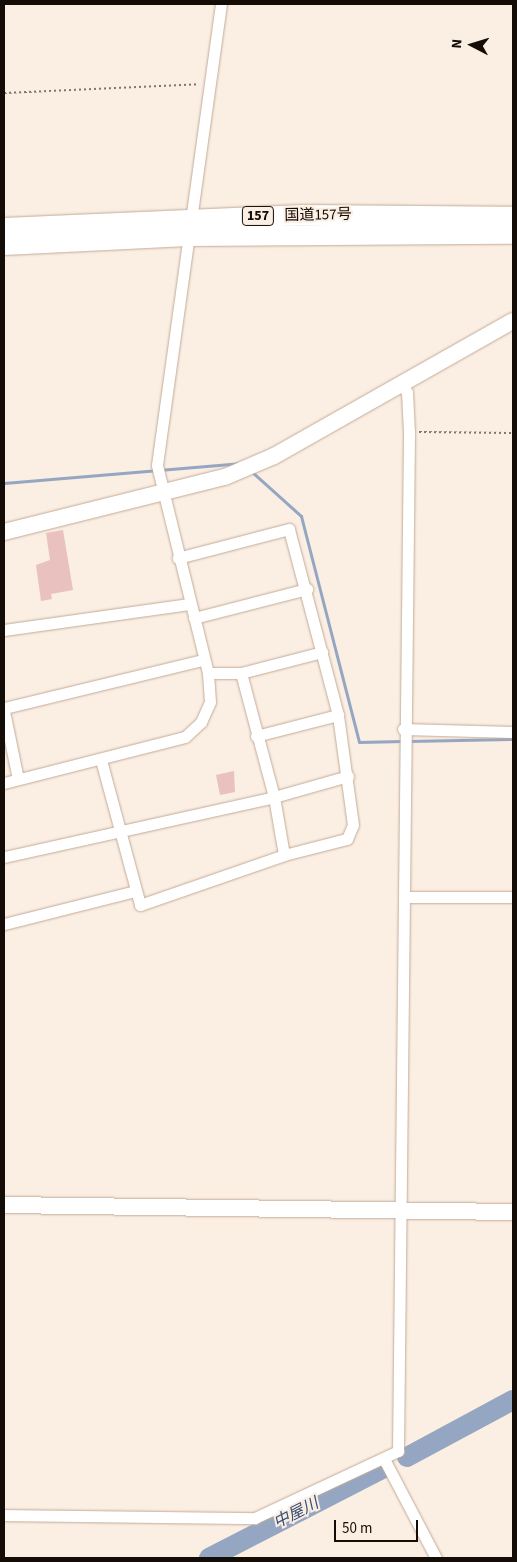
<!DOCTYPE html>
<html>
<head>
<meta charset="utf-8">
<style>
	body { margin:0 }
	#map { position:relative; width:517px; height:1562px; overflow:hidden; background:#fbeee2; font-family:"Source Sans 3","Noto Sans JP",sans-serif }
	div>[style] { position:absolute }
	[style*='--x'] { left:calc(var(--x)*1px); top:calc(var(--y)*1px); width:calc(var(--w)*1px); rotate:calc(var(--a)*1deg) }
	.stream>* { height:3px; margin:-1.5px; padding:0 1.5px; transform-origin:1.5px; border-radius:1.5px; background:#95a6c2 }
	.river>* { height:20px; margin:-10px; padding:0 10px; transform-origin:10px; border-radius:10px; background:#95a6c2 }
	.building>* { inset:0; background:#e9c1bf }
	.path>* { height:2px; margin-top:-1px; transform-origin:0; background:repeating-linear-gradient(90deg,#80756d 0 2.5px,transparent 0 5px) }
	.roads { filter:drop-shadow(0 0 1px #c1ab98) drop-shadow(0 0 1px #c1ab98) }
	.street>* { height:11px; margin:-5.5px; padding:0 5.5px; transform-origin:5.5px; border-radius:5.5px; background:#fff }
	.secondary>* { height:16px; margin:-8px; padding:0 8px; transform-origin:8px; border-radius:8px; background:#fff }
	.highway>* { height:20px; margin:-10px; padding:0 10px; transform-origin:10px; border-radius:10px; background:#fff }
	span { translate:-50% -50%; white-space:nowrap; text-align:center; line-height:1.15; -webkit-text-stroke:4px #fbeee2; paint-order:stroke }
	.shield-label span { padding:1px 4px; background:#fbeee2; border:1px solid; border-radius:4px; -webkit-text-stroke-width:0 }
	.shield-label { font-size:14px; color:#140c06; font-weight:700 }
	.street-label { font-size:15px; color:#140c06 }
	.water-label { font-size:16px; color:#334d75; font-style:italic }
	.frame { position:absolute; inset:0; border:5px solid #140c06; pointer-events:none }
	.north { position:absolute; left:447px; top:20px; width:50px; height:50px; -webkit-text-stroke:4px #fbeee2; paint-order:stroke; rotate:275deg; font-size:14px; font-weight:700; line-height:20px; text-align:center; color:#140c06 }
	.north::after { content:''; display:block; margin:auto; width:18px; height:22px; background:#140c06; clip-path:polygon(50% 0,100% 100%,50% 72%,0 100%) }
	.scale { position:absolute; left:334px; top:1520px; width:84px; height:22px; box-sizing:border-box; border:2px solid #140c06; border-top:0; padding-left:6px; font-size:15px; line-height:18px; white-space:nowrap; color:#140c06; -webkit-text-stroke:4px #fbeee2; paint-order:stroke }
</style>
</head>
<body>
<div id="map">
	<div class="stream">
		<div style="--x:252;--y:472;--w:66;--a:41.9"></div>
		<div style="--x:301;--y:516;--w:233;--a:75.6"></div>
		<div style="--x:359;--y:742;--w:44;--a:-1.3"></div>
		<div style="--x:4;--y:483;--w:239;--a:-4.8"></div>
		<div style="--x:409;--y:741;--w:104;--a:-1.1"></div>
	</div>
	<div class="river">
		<div style="--x:407;--y:1457;--w:120;--a:-28.3"></div>
		<div style="--x:209;--y:1558;--w:197;--a:-27.2"></div>
	</div>
	<div class="building">
		<div style="clip-path:polygon(63px 530px,73px 590px,51px 594px,52px 599px,41px 601px,36px 565px,50px 560px,46px 533px)"></div>
		<div style="clip-path:polygon(234px 771px,235px 792px,220px 795px,216px 775px)"></div>
	</div>
	<div class="path">
		<div style="--x:4;--y:93;--w:195;--a:-2.6"></div>
		<div style="--x:419;--y:432;--w:94;--a:0.6"></div>
	</div>
	<div class="roads">
		<div class="street">
			<div style="--x:194;--y:618;--w:117;--a:-14.4"></div>
			<div style="--x:4;--y:630;--w:187;--a:-8"></div>
			<div style="--x:208;--y:673;--w:33;--a:0"></div>
			<div style="--x:241;--y:673;--w:84;--a:-14.5"></div>
			<div style="--x:241;--y:673;--w:128;--a:75.1"></div>
			<div style="--x:274;--y:797;--w:59;--a:80.2"></div>
			<div style="--x:4;--y:708;--w:205;--a:-13.6"></div>
			<div style="--x:4;--y:711;--w:69;--a:78.4"></div>
			<div style="--x:403;--y:729;--w:110;--a:1.6"></div>
			<div style="--x:256;--y:736;--w:85;--a:-14.4"></div>
			<div style="--x:101;--y:760;--w:150;--a:74.9"></div>
			<div style="--x:140;--y:905;--w:152;--a:-19.1"></div>
			<div style="--x:284;--y:855;--w:65;--a:-14.3"></div>
			<div style="--x:347;--y:839;--w:15;--a:-67"></div>
			<div style="--x:353;--y:825;--w:111;--a:-97.8"></div>
			<div style="--x:338;--y:715;--w:192;--a:-104.8"></div>
			<div style="--x:289;--y:529;--w:115;--a:165.4"></div>
			<div style="--x:4;--y:783;--w:187;--a:-14.3"></div>
			<div style="--x:185;--y:737;--w:22;--a:-43"></div>
			<div style="--x:201;--y:722;--w:22;--a:-66"></div>
			<div style="--x:210;--y:702;--w:29;--a:-94"></div>
			<div style="--x:208;--y:673;--w:214;--a:-103.8"></div>
			<div style="--x:157;--y:465;--w:465;--a:-82.1"></div>
			<div style="--x:4;--y:857;--w:277;--a:-12.5"></div>
			<div style="--x:274;--y:797;--w:77;--a:-15.8"></div>
			<div style="--x:404;--y:897;--w:109;--a:0"></div>
			<div style="--x:4;--y:924;--w:135;--a:-14.1"></div>
			<div style="--x:384;--y:1459;--w:112;--a:62.3"></div>
			<div style="--x:4;--y:1515;--w:251;--a:0.7"></div>
			<div style="--x:255;--y:1518;--w:158;--a:-25.1"></div>
			<div style="--x:398;--y:1451;--w:1019;--a:-89.38"></div>
			<div style="--x:409;--y:432;--w:40;--a:-92.9"></div>
			<div style="--x:407;--y:392;--w:11;--a:-131"></div>
		</div>
		<div class="secondary">
			<div style="--x:4;--y:532;--w:228;--a:-14"></div>
			<div style="--x:225;--y:477;--w:53;--a:-23.2"></div>
			<div style="--x:274;--y:456;--w:274;--a:-29.5"></div>
			<div style="--x:4;--y:1205;--w:509;--a:0.79"></div>
		</div>
		<div class="highway">
			<div style="--x:4;--y:228;--w:299;--a:-2.5"></div>
			<div style="--x:303;--y:215;--w:210;--a:0.5"></div>
			<div style="--x:4;--y:245;--w:184;--a:-2.8"></div>
			<div style="--x:188;--y:236;--w:325;--a:-0.4"></div>
		</div>
	</div>
	<div class="shield-label">
		<span style="left:258px;top:216px">157</span>
	</div>
	<div class="street-label">
		<span style="left:318px;top:215px;rotate:-1deg">国道157号</span>
	</div>
	<div class="water-label">
		<span style="left:296px;top:1513px;rotate:-27deg">中屋川</span>
	</div>
	<div class="frame"></div>
	<div class="north">N</div>
	<div class="scale">50 m</div>
</div>
</body>
</html>
